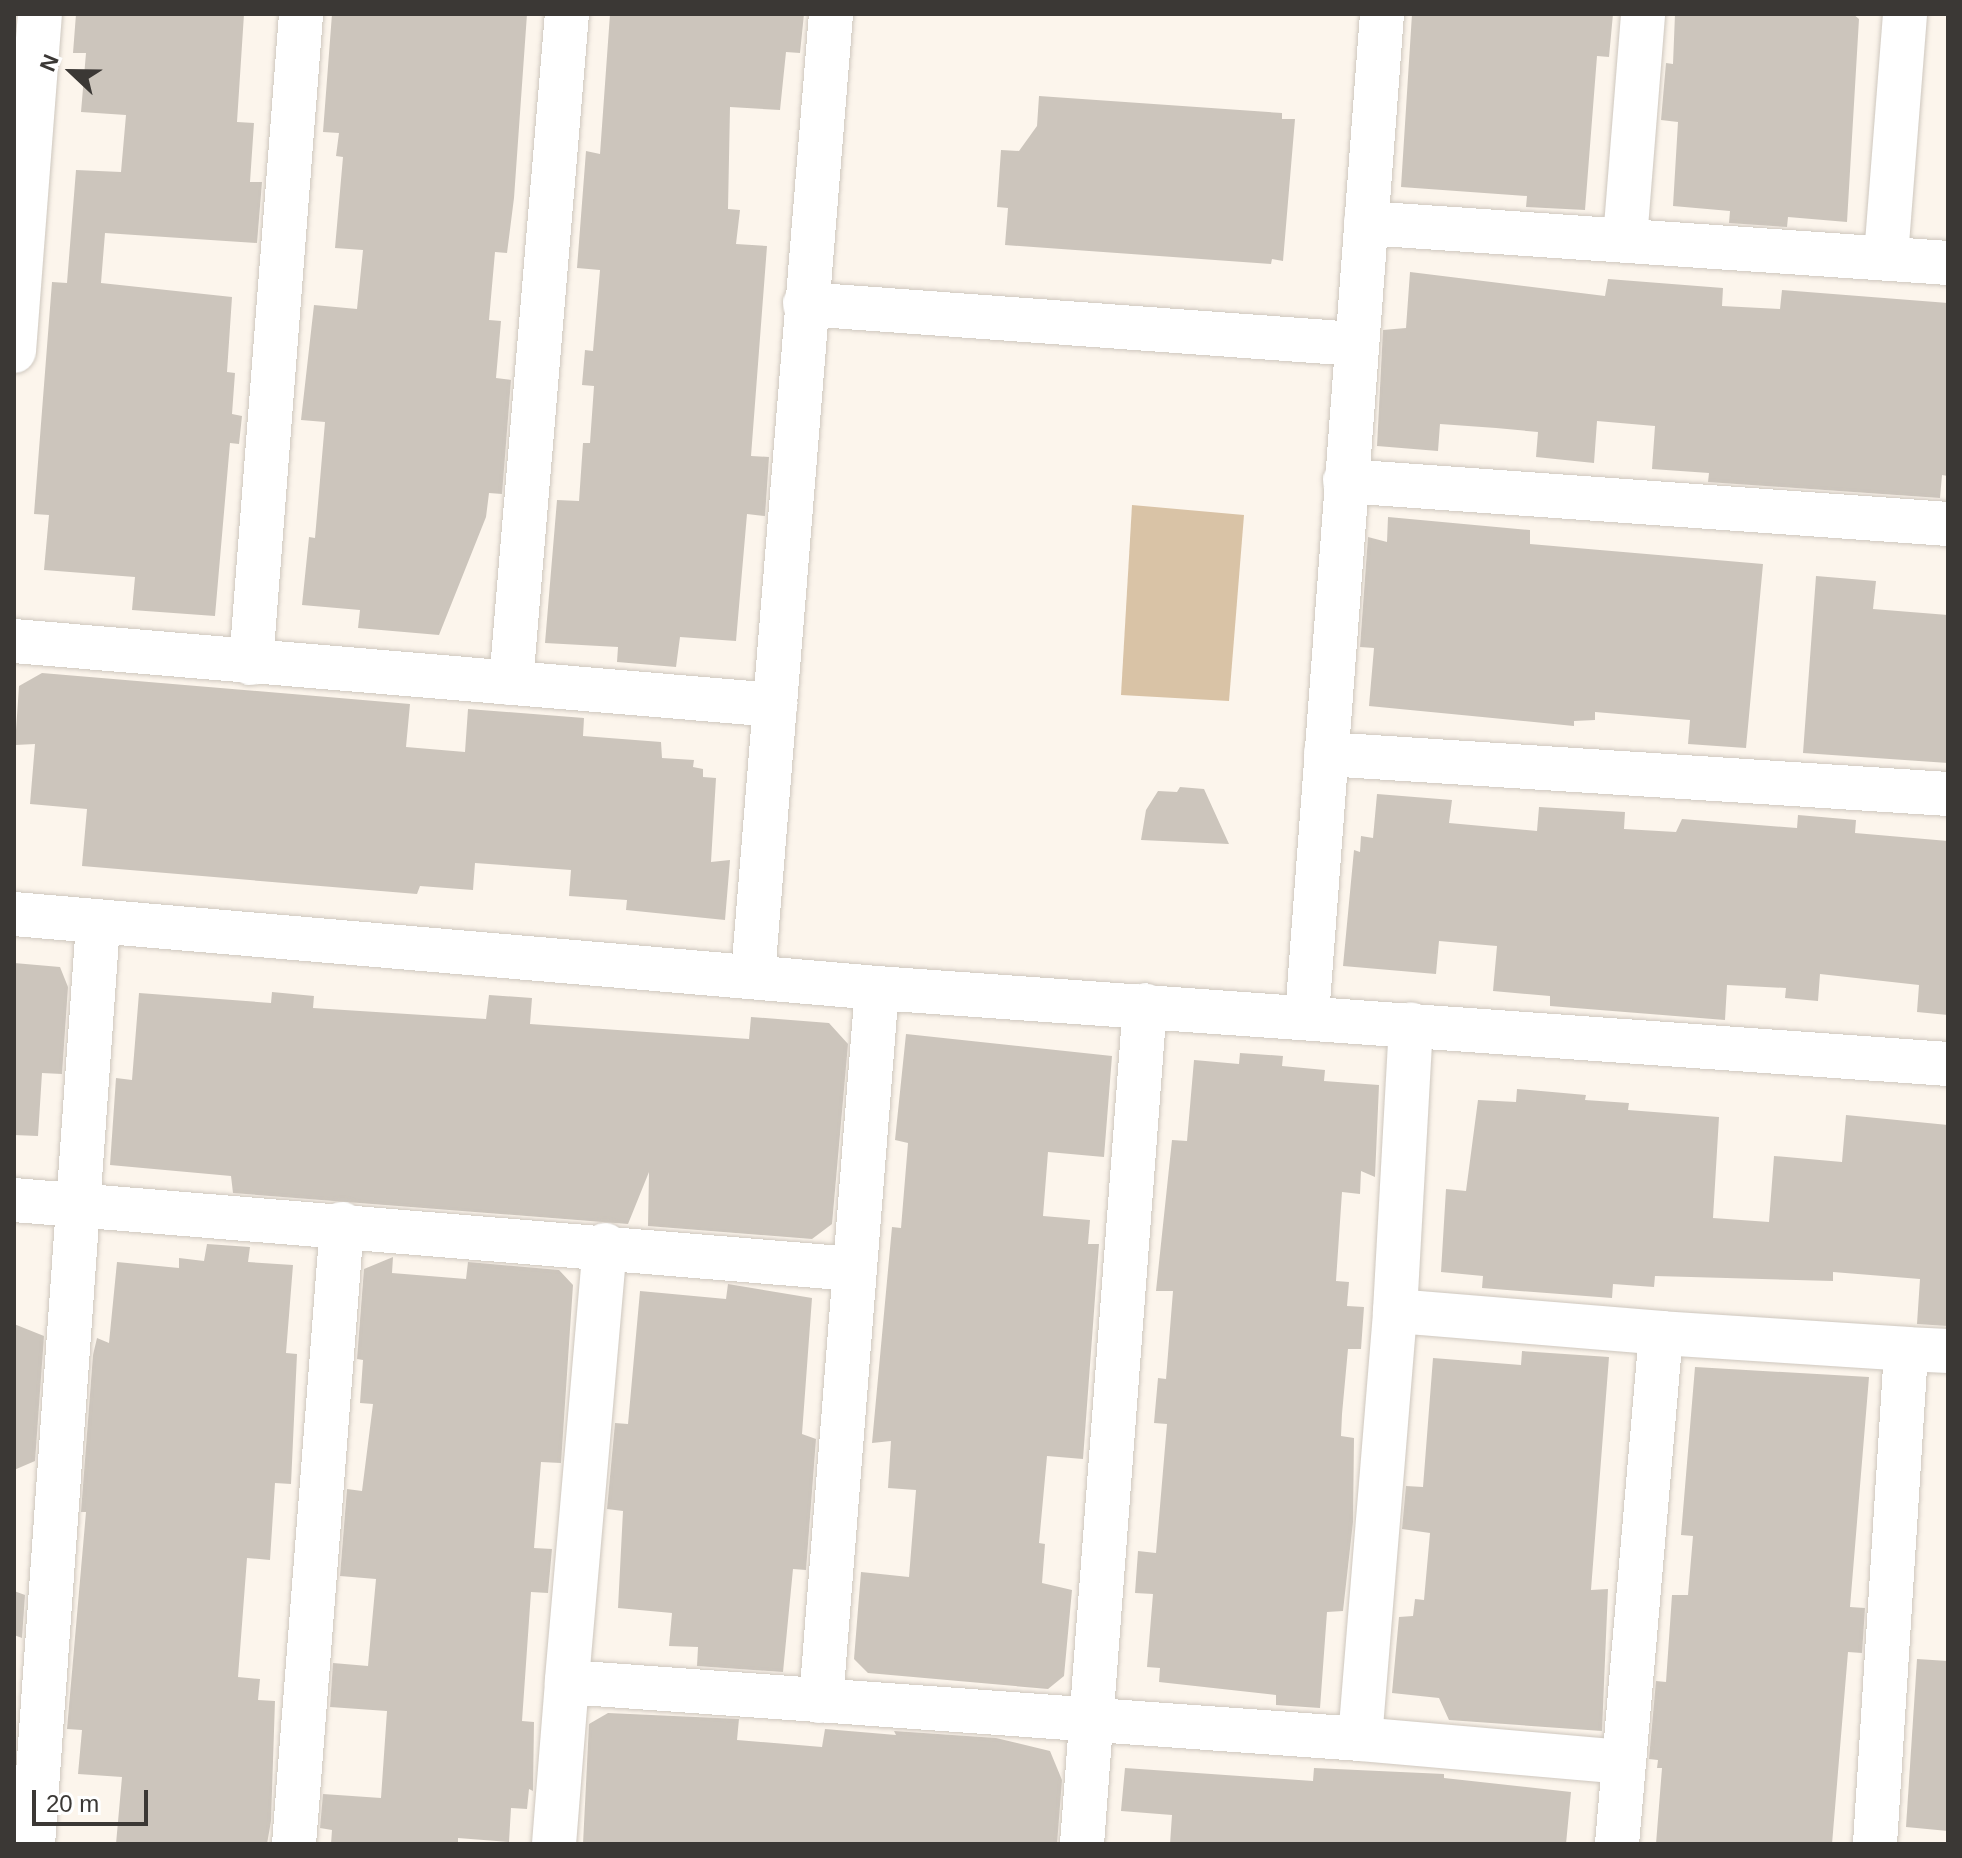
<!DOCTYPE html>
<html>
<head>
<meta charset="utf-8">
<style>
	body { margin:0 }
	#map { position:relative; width:1962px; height:1858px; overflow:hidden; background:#fcf5ec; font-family:Helvetica,sans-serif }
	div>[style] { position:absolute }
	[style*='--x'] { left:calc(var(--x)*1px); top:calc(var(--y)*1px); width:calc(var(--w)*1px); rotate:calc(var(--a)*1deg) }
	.green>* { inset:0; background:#d9c3a6 }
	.building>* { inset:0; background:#ccc5bc }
	.roads { filter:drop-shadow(0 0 2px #cec7be) drop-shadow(0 0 2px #cec7be) }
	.minor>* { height:44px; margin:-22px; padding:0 22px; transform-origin:22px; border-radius:22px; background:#fff }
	span { translate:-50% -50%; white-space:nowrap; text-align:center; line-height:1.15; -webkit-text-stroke:6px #fff; paint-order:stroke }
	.frame { position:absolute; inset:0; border:16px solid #3b3835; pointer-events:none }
	.north { position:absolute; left:32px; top:32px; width:80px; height:80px; -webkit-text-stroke:6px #fff; paint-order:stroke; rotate:292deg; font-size:22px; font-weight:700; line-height:32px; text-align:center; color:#3b3835 }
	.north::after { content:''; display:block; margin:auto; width:28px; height:36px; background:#3b3835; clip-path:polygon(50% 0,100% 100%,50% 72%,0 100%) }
	.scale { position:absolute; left:32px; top:1790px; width:116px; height:36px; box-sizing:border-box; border:4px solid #3b3835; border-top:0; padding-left:10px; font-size:24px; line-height:28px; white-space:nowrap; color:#3b3835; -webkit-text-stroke:6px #fff; paint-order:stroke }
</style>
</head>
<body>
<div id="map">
	<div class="green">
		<div style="clip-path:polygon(1132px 505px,1244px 515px,1229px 701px,1121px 695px)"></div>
	</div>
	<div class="building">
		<div style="clip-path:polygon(76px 14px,244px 14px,237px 122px,254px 123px,250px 182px,262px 182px,257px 243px,105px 233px,101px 283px,232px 297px,227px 372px,235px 373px,232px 414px,242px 416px,239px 444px,230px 443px,215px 616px,132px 610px,135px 577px,44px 570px,49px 515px,34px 514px,52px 282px,67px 283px,76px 170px,121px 172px,126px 115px,81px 112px,86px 53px,73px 53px)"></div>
		<div style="clip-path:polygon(332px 14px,527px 14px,514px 198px,507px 253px,495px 252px,489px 320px,501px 321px,496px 378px,511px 380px,502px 494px,489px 493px,486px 517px,439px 635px,358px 628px,360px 610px,302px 605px,309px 537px,315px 538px,325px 422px,301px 420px,314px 305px,357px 309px,363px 250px,335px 248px,343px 157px,336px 156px,339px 133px,323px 132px)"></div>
		<div style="clip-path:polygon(610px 14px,804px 14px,800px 53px,786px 52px,780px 110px,730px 107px,728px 209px,740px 210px,736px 244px,767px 246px,751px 456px,769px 457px,765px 516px,747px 514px,736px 641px,680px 637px,676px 667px,617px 662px,618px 647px,545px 643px,557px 500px,579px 501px,583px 443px,590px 443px,594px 386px,582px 385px,585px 350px,593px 351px,600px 270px,577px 268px,586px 151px,600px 154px)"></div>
		<div style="clip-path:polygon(1412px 14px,1613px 14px,1609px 57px,1597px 56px,1585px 210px,1526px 207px,1527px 196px,1401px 187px)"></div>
		<div style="clip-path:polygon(1675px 14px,1853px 14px,1859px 19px,1847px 222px,1788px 217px,1787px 227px,1729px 223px,1730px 211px,1673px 206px,1678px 122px,1661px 120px,1666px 63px,1673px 64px)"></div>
		<div style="clip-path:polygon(1039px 96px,1282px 113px,1282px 119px,1295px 119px,1283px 261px,1272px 259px,1271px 264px,1005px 245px,1008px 208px,997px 207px,1001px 150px,1019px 151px,1037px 126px)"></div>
		<div style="clip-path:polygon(1410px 272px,1605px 296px,1608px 279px,1723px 288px,1722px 306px,1780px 309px,1782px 290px,1948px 303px,1948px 476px,1942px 475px,1940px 498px,1708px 482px,1709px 473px,1652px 469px,1655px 426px,1597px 421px,1594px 463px,1536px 457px,1538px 432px,1496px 428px,1440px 424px,1438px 451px,1377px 446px,1383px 330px,1406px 328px)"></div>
		<div style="clip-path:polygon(1388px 517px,1530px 530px,1530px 544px,1763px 564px,1746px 748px,1688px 744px,1690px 720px,1595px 712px,1595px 720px,1574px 721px,1574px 726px,1369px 706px,1374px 648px,1360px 647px,1368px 537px,1387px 542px)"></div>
		<div style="clip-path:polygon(1816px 576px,1876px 581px,1873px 609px,1948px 615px,1948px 763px,1803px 753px)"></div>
		<div style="clip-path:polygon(42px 673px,410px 704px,406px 747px,465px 752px,468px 709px,584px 718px,583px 736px,661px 742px,662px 758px,694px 760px,693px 767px,703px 769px,703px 777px,716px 778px,711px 862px,730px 860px,725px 920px,626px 910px,627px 900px,569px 896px,571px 870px,475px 863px,473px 890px,420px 886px,417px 894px,82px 866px,87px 809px,30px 804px,35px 744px,15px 745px,19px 686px)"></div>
		<div style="clip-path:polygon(1180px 787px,1204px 789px,1229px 844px,1141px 840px,1146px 810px,1158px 791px,1177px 792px)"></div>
		<div style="clip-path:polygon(1377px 794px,1452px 800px,1449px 823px,1537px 831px,1539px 807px,1625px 812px,1624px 829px,1676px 832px,1682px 819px,1797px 828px,1798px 815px,1856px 820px,1855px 833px,1948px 841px,1948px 1015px,1917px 1012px,1919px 985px,1820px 974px,1818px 1001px,1785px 998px,1786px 988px,1727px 985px,1725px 1020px,1550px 1006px,1550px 996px,1493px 991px,1497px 946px,1439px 941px,1436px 974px,1343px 966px,1354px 850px,1360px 852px,1361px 836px,1373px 838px)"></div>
		<div style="clip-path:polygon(14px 963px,60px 967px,68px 987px,62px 1074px,42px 1073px,38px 1136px,14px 1135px)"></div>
		<div style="clip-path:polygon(272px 992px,314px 996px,313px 1008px,486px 1019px,489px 995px,532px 998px,530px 1024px,749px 1039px,751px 1017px,829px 1023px,848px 1044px,832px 1224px,812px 1239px,648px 1226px,649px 1172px,628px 1224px,233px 1193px,231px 1176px,110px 1165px,116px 1078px,132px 1080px,139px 993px,271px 1003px)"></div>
		<div style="clip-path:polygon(906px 1034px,1112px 1056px,1104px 1157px,1048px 1152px,1043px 1216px,1090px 1220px,1088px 1244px,1099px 1244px,1083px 1459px,1047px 1456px,1039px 1543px,1045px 1544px,1042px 1583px,1072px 1590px,1064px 1676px,1048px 1689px,868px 1673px,854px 1659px,861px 1572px,909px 1577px,916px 1490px,888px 1488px,891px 1441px,872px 1443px,892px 1227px,901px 1228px,908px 1143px,895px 1140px)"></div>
		<div style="clip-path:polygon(1240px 1053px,1283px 1056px,1282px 1066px,1325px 1070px,1324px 1081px,1379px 1085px,1375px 1177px,1361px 1171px,1360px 1194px,1342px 1192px,1336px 1281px,1349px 1282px,1347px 1306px,1364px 1307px,1361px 1349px,1348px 1349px,1342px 1414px,1341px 1436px,1354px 1438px,1353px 1522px,1343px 1611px,1327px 1612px,1320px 1708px,1276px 1705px,1276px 1695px,1159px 1682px,1160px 1668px,1147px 1667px,1153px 1594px,1135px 1593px,1138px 1551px,1156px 1553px,1167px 1424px,1154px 1423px,1158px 1378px,1166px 1379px,1173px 1291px,1156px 1291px,1172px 1140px,1187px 1141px,1194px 1060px,1239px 1064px)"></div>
		<div style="clip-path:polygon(1517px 1089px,1586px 1095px,1585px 1100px,1629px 1103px,1628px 1110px,1719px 1117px,1713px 1218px,1769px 1222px,1774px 1156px,1842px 1162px,1846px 1115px,1948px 1125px,1948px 1326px,1917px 1324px,1920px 1279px,1833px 1272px,1833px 1281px,1655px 1276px,1654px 1287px,1613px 1284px,1612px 1298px,1482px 1288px,1483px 1276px,1441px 1272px,1446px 1189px,1466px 1191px,1478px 1100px,1516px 1102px)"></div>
		<div style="clip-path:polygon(207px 1244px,250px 1247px,248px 1262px,293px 1265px,286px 1353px,297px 1354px,291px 1484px,275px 1483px,270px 1560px,247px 1558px,238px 1677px,260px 1679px,258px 1700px,275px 1701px,271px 1821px,267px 1844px,116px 1844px,122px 1777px,78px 1774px,82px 1730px,67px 1729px,86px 1512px,81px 1512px,93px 1355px,97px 1338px,109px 1343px,117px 1262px,179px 1268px,179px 1258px,204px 1261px)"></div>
		<div style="clip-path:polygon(393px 1257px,392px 1273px,466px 1279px,468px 1262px,559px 1270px,573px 1285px,561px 1463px,541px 1462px,534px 1548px,552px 1549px,548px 1593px,531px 1592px,522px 1721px,534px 1722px,533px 1791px,529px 1789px,527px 1809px,511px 1808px,509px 1842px,458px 1838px,458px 1844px,331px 1844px,332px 1830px,320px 1828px,323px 1794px,381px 1798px,387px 1711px,330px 1707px,333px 1663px,368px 1666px,376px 1579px,340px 1576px,347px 1489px,362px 1491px,373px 1404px,360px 1403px,363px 1360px,357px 1359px,364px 1269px)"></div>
		<div style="clip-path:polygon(728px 1284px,812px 1298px,802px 1434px,816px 1439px,806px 1570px,793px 1569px,783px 1672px,697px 1666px,698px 1647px,669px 1646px,672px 1613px,618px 1608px,623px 1511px,607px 1509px,615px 1423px,628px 1424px,640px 1291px,726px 1299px)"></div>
		<div style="clip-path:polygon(14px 1324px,44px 1336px,35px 1461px,14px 1470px)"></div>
		<div style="clip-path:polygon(1522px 1351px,1609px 1357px,1591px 1590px,1608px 1589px,1602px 1731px,1449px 1720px,1439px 1698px,1392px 1693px,1399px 1617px,1413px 1616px,1415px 1599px,1424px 1600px,1430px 1533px,1402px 1529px,1406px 1486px,1423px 1487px,1433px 1358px,1521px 1365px)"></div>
		<div style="clip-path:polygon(1695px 1367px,1869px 1377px,1850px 1607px,1865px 1608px,1862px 1653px,1848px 1652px,1832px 1844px,1656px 1844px,1662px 1768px,1657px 1768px,1658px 1760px,1649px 1759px,1656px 1681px,1666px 1682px,1672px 1595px,1688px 1595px,1693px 1536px,1681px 1535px)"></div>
		<div style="clip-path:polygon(14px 1591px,25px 1595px,22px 1638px,14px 1635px)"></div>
		<div style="clip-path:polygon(1917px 1659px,1948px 1661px,1948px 1831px,1906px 1827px)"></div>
		<div style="clip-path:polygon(608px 1713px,739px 1719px,737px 1740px,822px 1747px,825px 1729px,896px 1735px,894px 1731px,996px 1738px,1050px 1751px,1062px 1780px,1057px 1844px,583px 1844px,589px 1724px)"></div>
		<div style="clip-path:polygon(1125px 1768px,1313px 1781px,1314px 1768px,1444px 1774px,1444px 1778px,1571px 1792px,1566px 1844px,1170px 1844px,1172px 1815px,1121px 1811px)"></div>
	</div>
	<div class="roads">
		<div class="minor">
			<div style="--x:1366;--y:223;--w:583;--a:3.93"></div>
			<div style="--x:1625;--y:239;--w:226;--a:-85.4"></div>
			<div style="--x:1886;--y:256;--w:243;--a:-85.5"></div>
			<div style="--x:805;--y:304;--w:551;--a:4.16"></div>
			<div style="--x:14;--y:351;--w:338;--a:-85.6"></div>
			<div style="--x:1345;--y:481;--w:605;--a:4.08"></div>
			<div style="--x:14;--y:641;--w:764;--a:4.81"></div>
			<div style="--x:251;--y:663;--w:651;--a:-85.59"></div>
			<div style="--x:511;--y:683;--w:671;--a:-85.22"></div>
			<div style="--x:1326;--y:754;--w:623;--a:3.68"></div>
			<div style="--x:14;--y:914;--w:866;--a:4.9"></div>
			<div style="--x:877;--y:988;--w:1074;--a:4.06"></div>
			<div style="--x:753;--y:975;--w:964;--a:-85.36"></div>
			<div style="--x:1307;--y:1016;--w:1005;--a:-85.72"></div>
			<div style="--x:14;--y:1200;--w:843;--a:4.7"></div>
			<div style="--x:605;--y:1245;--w:439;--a:95"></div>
			<div style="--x:567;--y:1682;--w:795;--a:4.11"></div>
			<div style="--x:1360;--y:1739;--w:429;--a:-85.3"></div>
			<div style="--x:1395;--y:1311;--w:267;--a:4.7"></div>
			<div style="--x:1661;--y:1333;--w:513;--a:94.92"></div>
			<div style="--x:1395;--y:1311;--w:287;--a:-86.8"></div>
			<div style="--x:1661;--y:1333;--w:246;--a:3.7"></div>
			<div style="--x:821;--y:1701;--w:715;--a:-85.51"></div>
			<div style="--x:1360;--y:1739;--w:264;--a:5"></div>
			<div style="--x:33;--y:1844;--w:923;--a:-85.96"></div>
			<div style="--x:294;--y:1844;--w:622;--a:-85.57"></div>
			<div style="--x:554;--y:1844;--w:163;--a:-85.4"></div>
			<div style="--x:1082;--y:1844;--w:841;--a:-85.71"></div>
			<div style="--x:1875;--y:1844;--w:496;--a:-86.4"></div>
			<div style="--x:1906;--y:1349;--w:42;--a:2.7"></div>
		</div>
	</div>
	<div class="frame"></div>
	<div class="north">N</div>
	<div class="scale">20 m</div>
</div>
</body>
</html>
